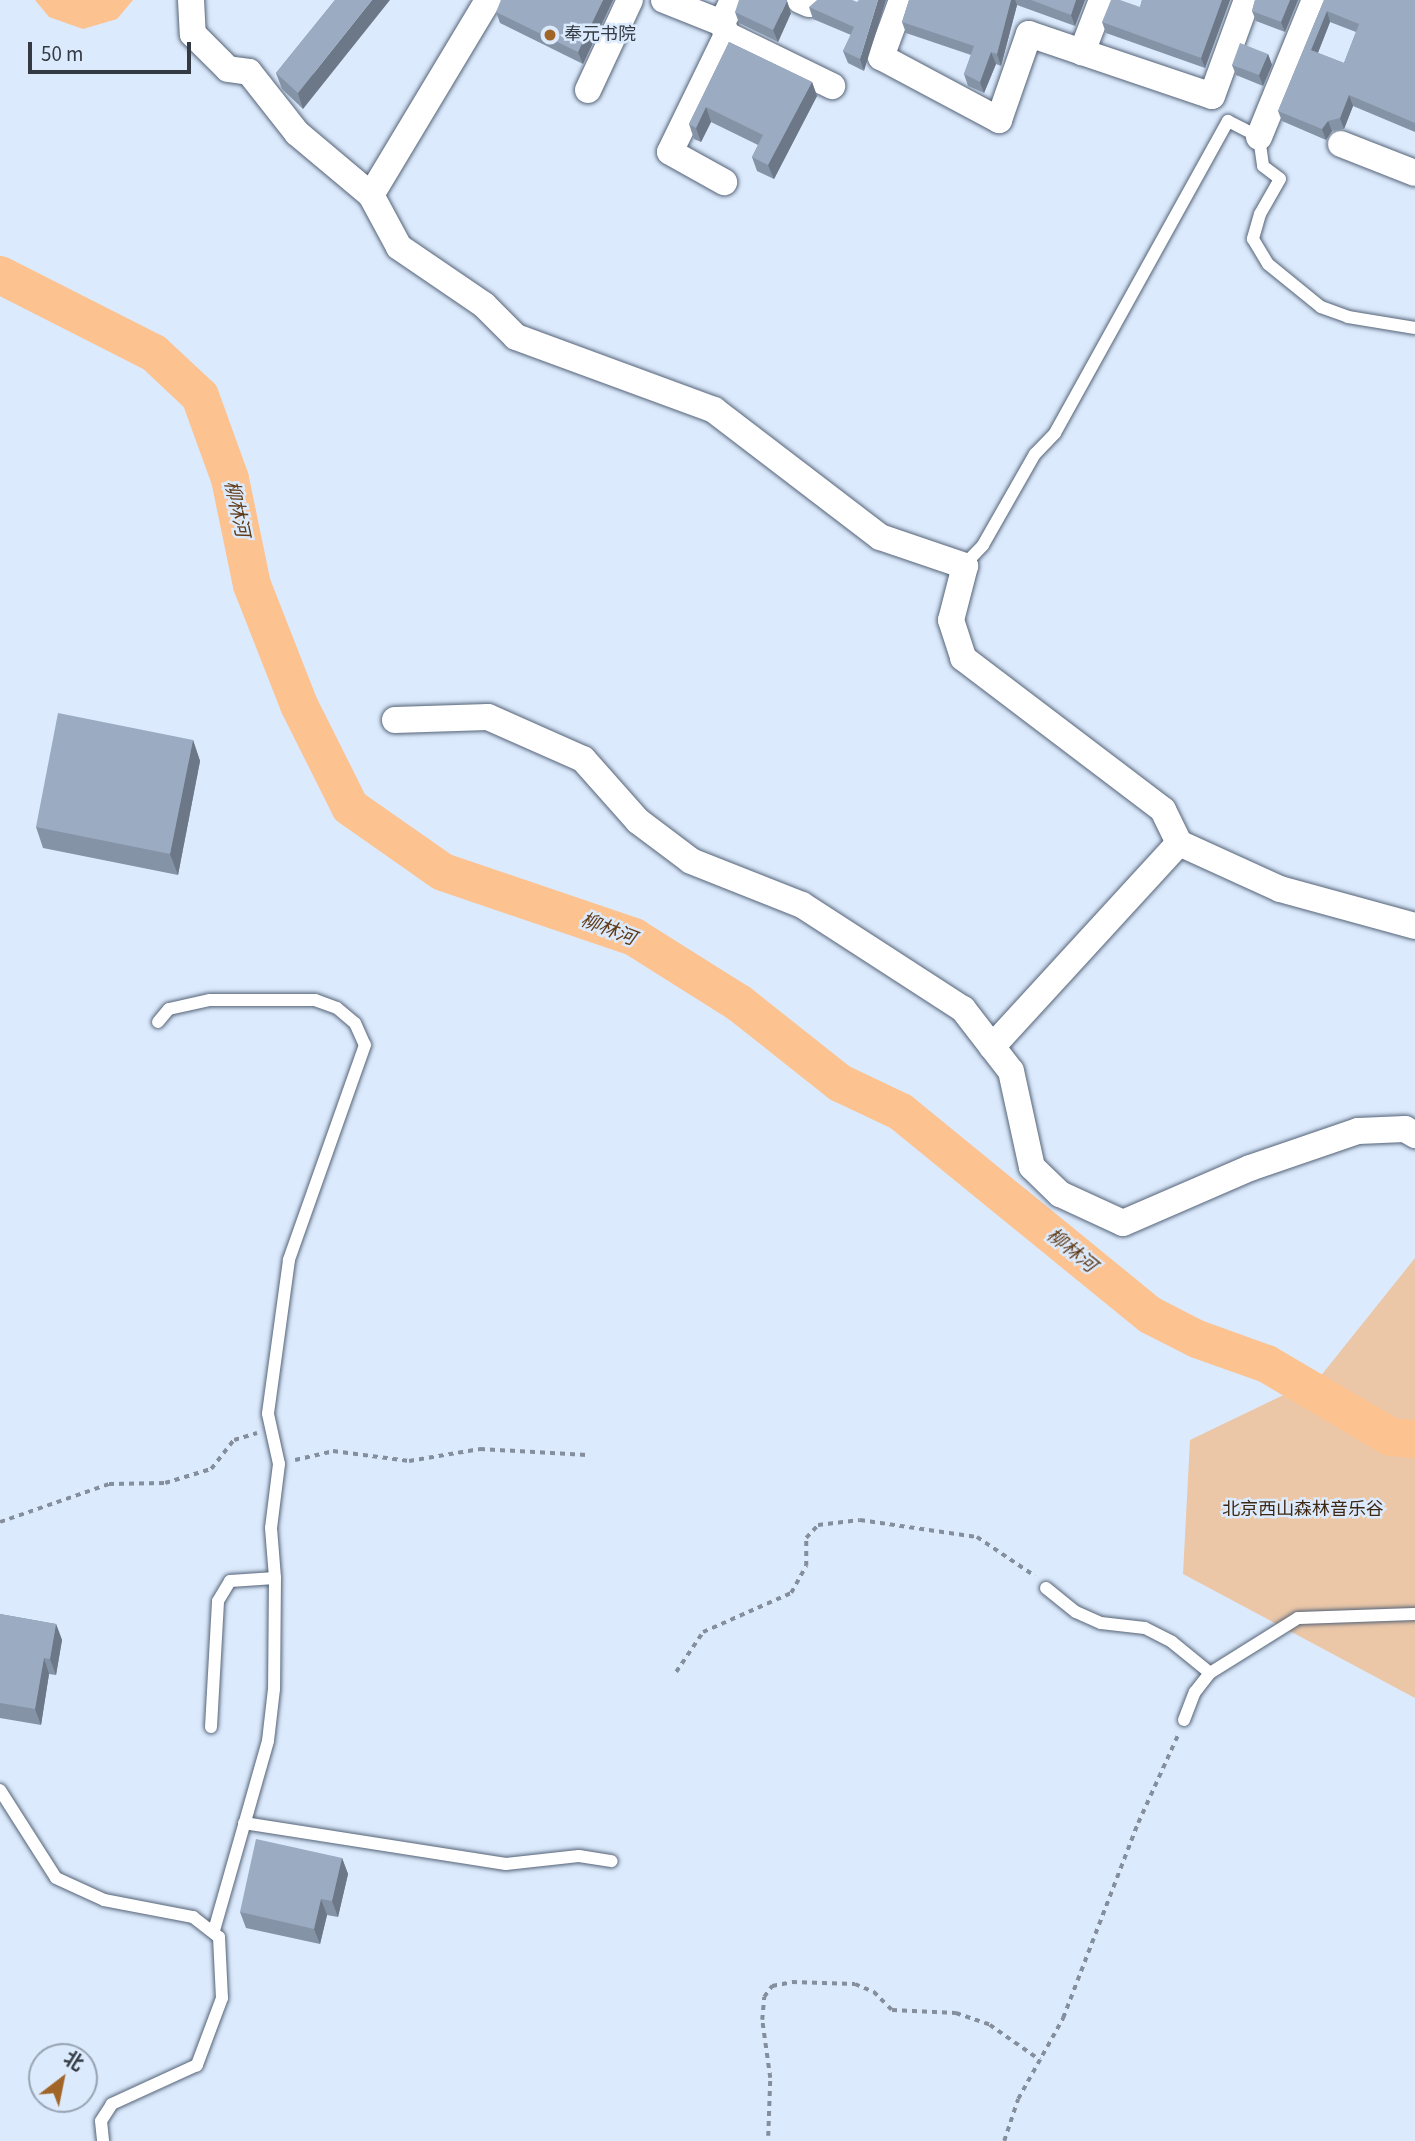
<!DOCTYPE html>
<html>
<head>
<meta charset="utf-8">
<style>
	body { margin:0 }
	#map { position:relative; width:1415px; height:2141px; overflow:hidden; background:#dceafd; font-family:"Source Sans 3","Noto Sans SC",sans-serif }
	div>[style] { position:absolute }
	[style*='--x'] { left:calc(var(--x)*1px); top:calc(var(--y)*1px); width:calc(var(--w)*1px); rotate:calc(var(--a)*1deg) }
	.green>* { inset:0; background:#ebc7a8 }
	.water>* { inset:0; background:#fcc290 }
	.river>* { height:38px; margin:-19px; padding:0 19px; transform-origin:19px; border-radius:19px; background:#fcc290 }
	.path>* { height:3.5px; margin-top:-1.75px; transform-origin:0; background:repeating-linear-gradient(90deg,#848e9c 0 5px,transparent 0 10px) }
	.roads { filter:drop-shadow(0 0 2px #556377) drop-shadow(0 0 2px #556377) }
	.service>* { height:12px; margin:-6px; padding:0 6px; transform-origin:6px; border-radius:6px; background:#fff }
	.minor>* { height:26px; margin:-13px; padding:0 13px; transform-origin:13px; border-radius:13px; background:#fff }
	.wall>* { inset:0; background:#8593a6 }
	.shaded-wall>* { inset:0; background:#6c7887 }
	.building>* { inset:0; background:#9babc1 }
	.dots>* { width:19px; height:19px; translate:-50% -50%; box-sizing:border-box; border:4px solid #dceafd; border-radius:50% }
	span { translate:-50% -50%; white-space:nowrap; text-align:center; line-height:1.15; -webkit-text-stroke:5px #dceafd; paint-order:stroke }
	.poi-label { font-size:18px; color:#333a43 }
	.left { translate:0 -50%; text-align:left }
	.park-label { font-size:18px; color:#3f2811 }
	.water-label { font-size:19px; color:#603a15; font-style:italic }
	.north { position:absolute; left:28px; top:2043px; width:70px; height:70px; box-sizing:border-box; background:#dceafd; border:2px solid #98a4b3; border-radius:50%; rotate:32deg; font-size:19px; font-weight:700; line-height:28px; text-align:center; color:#333a43 }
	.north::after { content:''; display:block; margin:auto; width:24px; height:32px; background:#a16527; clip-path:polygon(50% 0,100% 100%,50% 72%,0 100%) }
	.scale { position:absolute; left:28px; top:42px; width:163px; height:32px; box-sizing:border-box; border:4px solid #333a43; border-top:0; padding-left:9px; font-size:21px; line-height:24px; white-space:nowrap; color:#333a43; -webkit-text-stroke:5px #dceafd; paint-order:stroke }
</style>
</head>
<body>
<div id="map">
	<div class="green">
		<div style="clip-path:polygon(1415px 1258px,1415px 1698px,1183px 1574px,1190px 1440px,1319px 1378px)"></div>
	</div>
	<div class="water">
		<div style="clip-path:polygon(35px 0,133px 0,117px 19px,83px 29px,49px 17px)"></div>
	</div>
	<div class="river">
		<div style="--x:0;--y:275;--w:173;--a:26.9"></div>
		<div style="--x:154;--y:353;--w:63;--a:43.1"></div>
		<div style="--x:200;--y:396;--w:88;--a:70.1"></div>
		<div style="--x:230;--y:479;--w:108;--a:78.3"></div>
		<div style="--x:252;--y:585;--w:129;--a:68.6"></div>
		<div style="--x:299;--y:705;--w:114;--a:63.4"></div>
		<div style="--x:350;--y:807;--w:113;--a:35"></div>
		<div style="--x:443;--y:872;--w:202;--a:18.8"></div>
		<div style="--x:634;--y:937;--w:124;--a:32.2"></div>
		<div style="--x:739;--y:1003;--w:129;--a:38.4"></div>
		<div style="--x:840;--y:1083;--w:68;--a:25.4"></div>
		<div style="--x:901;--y:1112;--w:321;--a:39.2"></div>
		<div style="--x:1150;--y:1315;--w:53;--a:27.1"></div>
		<div style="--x:1197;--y:1339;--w:74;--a:19.7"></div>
		<div style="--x:1267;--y:1364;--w:144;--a:30.5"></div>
		<div style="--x:1391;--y:1437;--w:24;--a:5"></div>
	</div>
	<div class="path">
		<div style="--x:295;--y:1460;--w:39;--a:-13"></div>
		<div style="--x:333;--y:1451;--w:77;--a:7.5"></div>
		<div style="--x:409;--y:1461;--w:72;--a:-9.6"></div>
		<div style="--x:480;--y:1449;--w:107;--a:3.2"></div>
		<div style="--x:0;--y:1522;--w:115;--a:-19.2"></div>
		<div style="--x:109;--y:1484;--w:56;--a:-1"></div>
		<div style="--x:165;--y:1483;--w:48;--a:-16.9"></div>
		<div style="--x:211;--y:1469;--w:37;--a:-52"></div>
		<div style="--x:234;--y:1440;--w:24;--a:-17"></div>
		<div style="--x:676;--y:1672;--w:48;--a:-56"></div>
		<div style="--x:703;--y:1632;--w:96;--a:-23.9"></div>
		<div style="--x:791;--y:1593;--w:31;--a:-61"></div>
		<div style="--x:806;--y:1566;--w:28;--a:-90"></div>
		<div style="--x:806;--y:1538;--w:18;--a:-47"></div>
		<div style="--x:818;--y:1525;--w:42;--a:-6.8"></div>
		<div style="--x:860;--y:1520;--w:118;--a:8.3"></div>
		<div style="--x:977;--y:1537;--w:70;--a:33.9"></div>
		<div style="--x:768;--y:2136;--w:58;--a:-88"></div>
		<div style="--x:770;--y:2078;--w:59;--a:-97.9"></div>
		<div style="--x:762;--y:2020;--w:23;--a:-85"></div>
		<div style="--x:764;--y:1997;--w:14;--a:-54"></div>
		<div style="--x:772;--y:1986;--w:20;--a:-11"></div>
		<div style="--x:792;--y:1982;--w:63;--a:1.8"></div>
		<div style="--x:855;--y:1984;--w:21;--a:23"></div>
		<div style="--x:874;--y:1992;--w:25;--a:45"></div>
		<div style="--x:892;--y:2010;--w:64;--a:2.7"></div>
		<div style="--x:956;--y:2013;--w:36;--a:19"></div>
		<div style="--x:990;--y:2025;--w:61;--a:35"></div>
		<div style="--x:1004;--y:2141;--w:44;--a:-71.6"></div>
		<div style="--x:1018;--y:2099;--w:93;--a:-60.9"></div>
		<div style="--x:1063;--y:2018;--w:209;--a:-69"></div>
		<div style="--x:1138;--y:1823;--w:97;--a:-65.6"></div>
	</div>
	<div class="roads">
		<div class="service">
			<div style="--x:963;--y:566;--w:29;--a:-46"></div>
			<div style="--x:983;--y:545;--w:105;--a:-60.3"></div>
			<div style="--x:1035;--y:454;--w:29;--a:-46"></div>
			<div style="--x:1055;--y:433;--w:357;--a:-61"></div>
			<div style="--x:1228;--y:121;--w:35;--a:27"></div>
			<div style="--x:1259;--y:137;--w:29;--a:82"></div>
			<div style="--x:1263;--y:166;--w:21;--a:37"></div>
			<div style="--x:1280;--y:179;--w:40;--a:119.7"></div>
			<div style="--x:1260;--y:214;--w:26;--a:106"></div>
			<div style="--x:1253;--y:239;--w:29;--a:59"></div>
			<div style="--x:1268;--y:264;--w:68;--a:39.1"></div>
			<div style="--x:1321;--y:307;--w:29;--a:20"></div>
			<div style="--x:1348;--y:317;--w:68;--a:9.3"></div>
			<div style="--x:158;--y:1022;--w:17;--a:-50"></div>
			<div style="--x:169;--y:1009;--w:42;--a:-12.4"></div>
			<div style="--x:210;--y:1000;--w:105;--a:0"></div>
			<div style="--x:315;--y:1000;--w:23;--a:20"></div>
			<div style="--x:337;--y:1008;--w:23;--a:40"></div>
			<div style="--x:355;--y:1023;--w:24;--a:66"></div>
			<div style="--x:365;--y:1045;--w:228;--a:109.5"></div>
			<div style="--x:289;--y:1260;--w:155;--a:97.8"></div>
			<div style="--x:268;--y:1414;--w:51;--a:77.6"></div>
			<div style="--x:279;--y:1464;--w:64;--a:97.1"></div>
			<div style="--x:271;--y:1528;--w:50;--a:85.4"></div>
			<div style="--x:275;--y:1578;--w:111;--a:90.5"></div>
			<div style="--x:274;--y:1689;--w:52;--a:96.6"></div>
			<div style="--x:268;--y:1741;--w:198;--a:105.9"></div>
			<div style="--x:1046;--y:1588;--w:38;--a:39"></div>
			<div style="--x:1076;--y:1612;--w:27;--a:24"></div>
			<div style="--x:1101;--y:1623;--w:44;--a:6.5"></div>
			<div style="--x:1145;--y:1628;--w:30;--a:27"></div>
			<div style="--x:1172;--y:1642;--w:49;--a:39.2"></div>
			<div style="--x:1184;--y:1720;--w:30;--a:-69"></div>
			<div style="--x:1195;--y:1692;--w:24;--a:-52"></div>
			<div style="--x:1210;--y:1673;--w:104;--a:-32"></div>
			<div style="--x:1298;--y:1618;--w:117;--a:-2"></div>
			<div style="--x:211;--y:1727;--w:126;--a:-86.8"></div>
			<div style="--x:218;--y:1601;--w:23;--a:-59"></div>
			<div style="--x:230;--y:1581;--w:45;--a:-3.8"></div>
			<div style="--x:0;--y:1790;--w:104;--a:57.5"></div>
			<div style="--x:56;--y:1878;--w:53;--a:24.6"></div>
			<div style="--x:104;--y:1900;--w:91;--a:10.8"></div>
			<div style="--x:193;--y:1917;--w:33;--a:38"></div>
			<div style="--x:219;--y:1937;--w:61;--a:87.2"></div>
			<div style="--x:222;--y:1998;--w:72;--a:110.5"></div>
			<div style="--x:197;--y:2065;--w:94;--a:155.4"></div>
			<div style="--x:112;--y:2104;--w:20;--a:123"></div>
			<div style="--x:101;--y:2121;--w:20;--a:84"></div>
			<div style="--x:244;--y:1823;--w:265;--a:8.9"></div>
			<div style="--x:506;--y:1864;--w:73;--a:-6.3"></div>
			<div style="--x:579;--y:1856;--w:33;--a:9"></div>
		</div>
		<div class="minor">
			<div style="--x:191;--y:0;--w:34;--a:87"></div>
			<div style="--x:193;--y:34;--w:49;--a:45"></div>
			<div style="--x:228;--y:69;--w:21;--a:8"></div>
			<div style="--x:249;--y:72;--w:78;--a:51.8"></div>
			<div style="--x:297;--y:133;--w:97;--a:40"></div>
			<div style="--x:371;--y:195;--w:59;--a:61.7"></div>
			<div style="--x:399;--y:247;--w:103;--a:34.3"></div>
			<div style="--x:484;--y:305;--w:45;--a:45"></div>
			<div style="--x:516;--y:337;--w:211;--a:20.2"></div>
			<div style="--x:714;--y:410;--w:209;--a:37.4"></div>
			<div style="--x:880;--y:537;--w:90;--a:18.8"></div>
			<div style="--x:965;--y:566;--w:56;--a:104.5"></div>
			<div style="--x:951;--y:620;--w:40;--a:72"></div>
			<div style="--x:963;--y:658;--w:251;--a:37.2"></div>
			<div style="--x:1163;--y:810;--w:37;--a:64"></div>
			<div style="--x:1179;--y:843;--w:111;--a:24.5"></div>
			<div style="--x:1280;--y:889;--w:140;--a:15.3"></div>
			<div style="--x:664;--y:0;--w:62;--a:21.6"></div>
			<div style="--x:722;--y:23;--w:25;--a:-64"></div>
			<div style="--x:800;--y:0;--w:10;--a:24"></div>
			<div style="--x:902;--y:0;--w:61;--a:110.2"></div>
			<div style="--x:881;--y:57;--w:134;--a:28.1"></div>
			<div style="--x:999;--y:120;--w:91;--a:-70.8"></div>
			<div style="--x:1029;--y:34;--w:56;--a:18.8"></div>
			<div style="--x:1102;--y:0;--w:56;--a:111"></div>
			<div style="--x:1082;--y:52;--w:137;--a:18.7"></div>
			<div style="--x:1212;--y:96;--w:102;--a:-70"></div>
			<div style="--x:722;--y:23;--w:13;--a:67"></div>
			<div style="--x:727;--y:35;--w:130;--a:116"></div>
			<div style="--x:670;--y:152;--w:62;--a:29.1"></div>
			<div style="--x:727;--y:35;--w:117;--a:25.9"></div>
			<div style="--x:588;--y:90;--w:99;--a:-65"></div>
			<div style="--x:1259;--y:137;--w:148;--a:-67.8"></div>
			<div style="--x:1341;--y:144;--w:79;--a:21.4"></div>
			<div style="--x:371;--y:195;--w:227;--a:-59"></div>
			<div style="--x:395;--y:720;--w:93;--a:-1.8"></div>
			<div style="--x:488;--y:717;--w:104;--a:23.9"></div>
			<div style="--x:583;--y:759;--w:83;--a:48.4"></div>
			<div style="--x:638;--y:821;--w:66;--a:37"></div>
			<div style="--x:691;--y:861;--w:119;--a:21.6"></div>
			<div style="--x:802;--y:905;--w:192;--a:32.9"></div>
			<div style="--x:963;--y:1009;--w:78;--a:52.3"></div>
			<div style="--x:1011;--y:1071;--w:98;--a:77.7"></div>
			<div style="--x:1032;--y:1167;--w:39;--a:44"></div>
			<div style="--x:1060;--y:1194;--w:69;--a:24.7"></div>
			<div style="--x:1123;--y:1223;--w:138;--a:-23.4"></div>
			<div style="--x:1250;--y:1168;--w:114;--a:-18.9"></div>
			<div style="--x:1358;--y:1131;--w:47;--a:-2.4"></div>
			<div style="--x:1405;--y:1129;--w:12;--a:31"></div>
			<div style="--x:992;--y:1047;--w:277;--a:-47.5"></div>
		</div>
	</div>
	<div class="wall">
		<div style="clip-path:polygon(335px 0,303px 109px,282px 89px,276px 73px)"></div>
		<div style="clip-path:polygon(613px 0,583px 64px,500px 23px,496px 12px)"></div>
		<div style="clip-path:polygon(852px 0,864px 71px,848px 63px,843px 51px,851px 35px,813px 19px,809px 7px)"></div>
		<div style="clip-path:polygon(909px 0,1085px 0,1075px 26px,1017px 5px,1001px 66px,996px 64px,984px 93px,968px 86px,964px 74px,971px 55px,906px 33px,902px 22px)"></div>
		<div style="clip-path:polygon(1142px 0,1230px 0,1205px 68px,1106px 33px,1102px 22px,1140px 7px)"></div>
		<div style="clip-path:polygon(1255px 0,1298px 0,1285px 32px,1256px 21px,1252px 11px)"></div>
		<div style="clip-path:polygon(evenodd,1324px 0,1415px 0,1415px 132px,1353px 106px,1344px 129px,1332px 131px,1326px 140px,1282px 121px,1278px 111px,1324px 0,1330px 22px,1356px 32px,1344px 63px,1318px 53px,1330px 22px)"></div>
		<div style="clip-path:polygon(735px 12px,791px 13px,778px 42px,739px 23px)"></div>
		<div style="clip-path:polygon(729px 42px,812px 82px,817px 96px,774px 179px,757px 171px,752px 157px,758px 145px,711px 122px,701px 142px,694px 139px,689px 124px)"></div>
		<div style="clip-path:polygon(1268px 54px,1272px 65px,1263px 86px,1236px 75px,1232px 65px)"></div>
		<div style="clip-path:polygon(193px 740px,200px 761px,178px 875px,43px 848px,36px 827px)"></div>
		<div style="clip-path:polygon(0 1614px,56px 1624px,62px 1640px,56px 1675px,49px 1674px,41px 1725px,0 1718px)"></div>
		<div style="clip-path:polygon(342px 1858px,348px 1874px,338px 1917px,327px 1915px,320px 1944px,246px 1928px,240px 1912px)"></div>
	</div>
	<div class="shaded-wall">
		<div style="clip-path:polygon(372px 0,390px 0,303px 109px,298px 93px)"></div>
		<div style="clip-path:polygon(603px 0,613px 0,583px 64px,578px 52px)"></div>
		<div style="clip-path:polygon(878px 0,886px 0,864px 71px,860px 59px)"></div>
		<div style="clip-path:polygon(1011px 0,1015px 0,1017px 5px,1001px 66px,997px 54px)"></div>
		<div style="clip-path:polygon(1076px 0,1085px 0,1075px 26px,1071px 15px)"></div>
		<div style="clip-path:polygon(1222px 0,1230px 0,1205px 68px,1201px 58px)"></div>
		<div style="clip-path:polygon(1290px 0,1298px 0,1285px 32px,1281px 22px)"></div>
		<div style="clip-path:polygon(787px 1px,791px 13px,778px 42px,773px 30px)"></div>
		<div style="clip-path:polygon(1327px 11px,1330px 22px,1315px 60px,1311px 50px)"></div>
		<div style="clip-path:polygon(991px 52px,996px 64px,984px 93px,980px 82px)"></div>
		<div style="clip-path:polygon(1268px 54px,1272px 65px,1263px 86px,1259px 75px)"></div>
		<div style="clip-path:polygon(812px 82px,817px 96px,774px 179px,768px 165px)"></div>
		<div style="clip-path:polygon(1349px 95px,1353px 106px,1344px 129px,1340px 118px)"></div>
		<div style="clip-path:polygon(706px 107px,711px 122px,701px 142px,696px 128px)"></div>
		<div style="clip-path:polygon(1328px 121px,1332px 131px,1326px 140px,1322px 129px)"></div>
		<div style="clip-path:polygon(193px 740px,200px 761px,178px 875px,170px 854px)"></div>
		<div style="clip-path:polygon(56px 1624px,62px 1640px,56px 1675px,50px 1659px)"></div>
		<div style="clip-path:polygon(44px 1658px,49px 1674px,41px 1725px,35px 1709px)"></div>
		<div style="clip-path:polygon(342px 1858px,348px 1874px,338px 1917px,332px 1901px)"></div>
		<div style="clip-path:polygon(321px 1899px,327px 1915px,320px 1944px,314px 1929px)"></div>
	</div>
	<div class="building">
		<div style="clip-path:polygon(335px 0,372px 0,298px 93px,276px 73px)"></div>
		<div style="clip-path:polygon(501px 0,603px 0,578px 52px,496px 12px)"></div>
		<div style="clip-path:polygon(739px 0,786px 0,787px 1px,773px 30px,735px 12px)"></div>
		<div style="clip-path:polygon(817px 0,852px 0,857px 2px,859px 0,878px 0,860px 59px,843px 51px,854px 27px,809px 7px)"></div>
		<div style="clip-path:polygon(909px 0,1011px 0,997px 54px,991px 52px,980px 82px,964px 74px,974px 46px,902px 22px)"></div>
		<div style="clip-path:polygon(1031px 0,1076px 0,1071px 15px)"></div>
		<div style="clip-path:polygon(1111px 0,1120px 0,1140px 7px,1142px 0,1222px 0,1201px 58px,1102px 22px)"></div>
		<div style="clip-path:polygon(1255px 0,1290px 0,1281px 22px,1252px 11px)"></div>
		<div style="clip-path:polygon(evenodd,1324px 0,1415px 0,1415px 123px,1349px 95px,1340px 118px,1328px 121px,1322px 129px,1278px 111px,1324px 0,1327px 11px,1359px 24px,1344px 63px,1311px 50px,1327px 11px)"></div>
		<div style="clip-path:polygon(729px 42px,812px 82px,768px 165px,752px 157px,763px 135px,706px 107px,696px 128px,689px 124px)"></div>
		<div style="clip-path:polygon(1240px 43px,1268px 54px,1259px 75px,1232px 65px)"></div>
		<div style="clip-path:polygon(58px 713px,193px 740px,170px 854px,36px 827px)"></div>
		<div style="clip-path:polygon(0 1614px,56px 1624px,50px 1659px,44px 1658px,35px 1709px,0 1703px)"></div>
		<div style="clip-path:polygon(256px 1839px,342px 1858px,332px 1901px,321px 1899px,314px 1929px,240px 1912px)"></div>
	</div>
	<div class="dots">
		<div style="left:550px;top:35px;background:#a16527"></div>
	</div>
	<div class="poi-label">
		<span class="left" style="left:564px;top:35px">奉元书院</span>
	</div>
	<div class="park-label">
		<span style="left:1303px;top:1510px">北京西山森林音乐谷</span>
	</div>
	<div class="water-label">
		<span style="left:236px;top:509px;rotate:78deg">柳林河</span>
		<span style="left:608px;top:930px;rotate:21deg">柳林河</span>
		<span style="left:1071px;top:1251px;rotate:39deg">柳林河</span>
	</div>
	<div class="north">北</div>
	<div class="scale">50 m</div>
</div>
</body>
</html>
